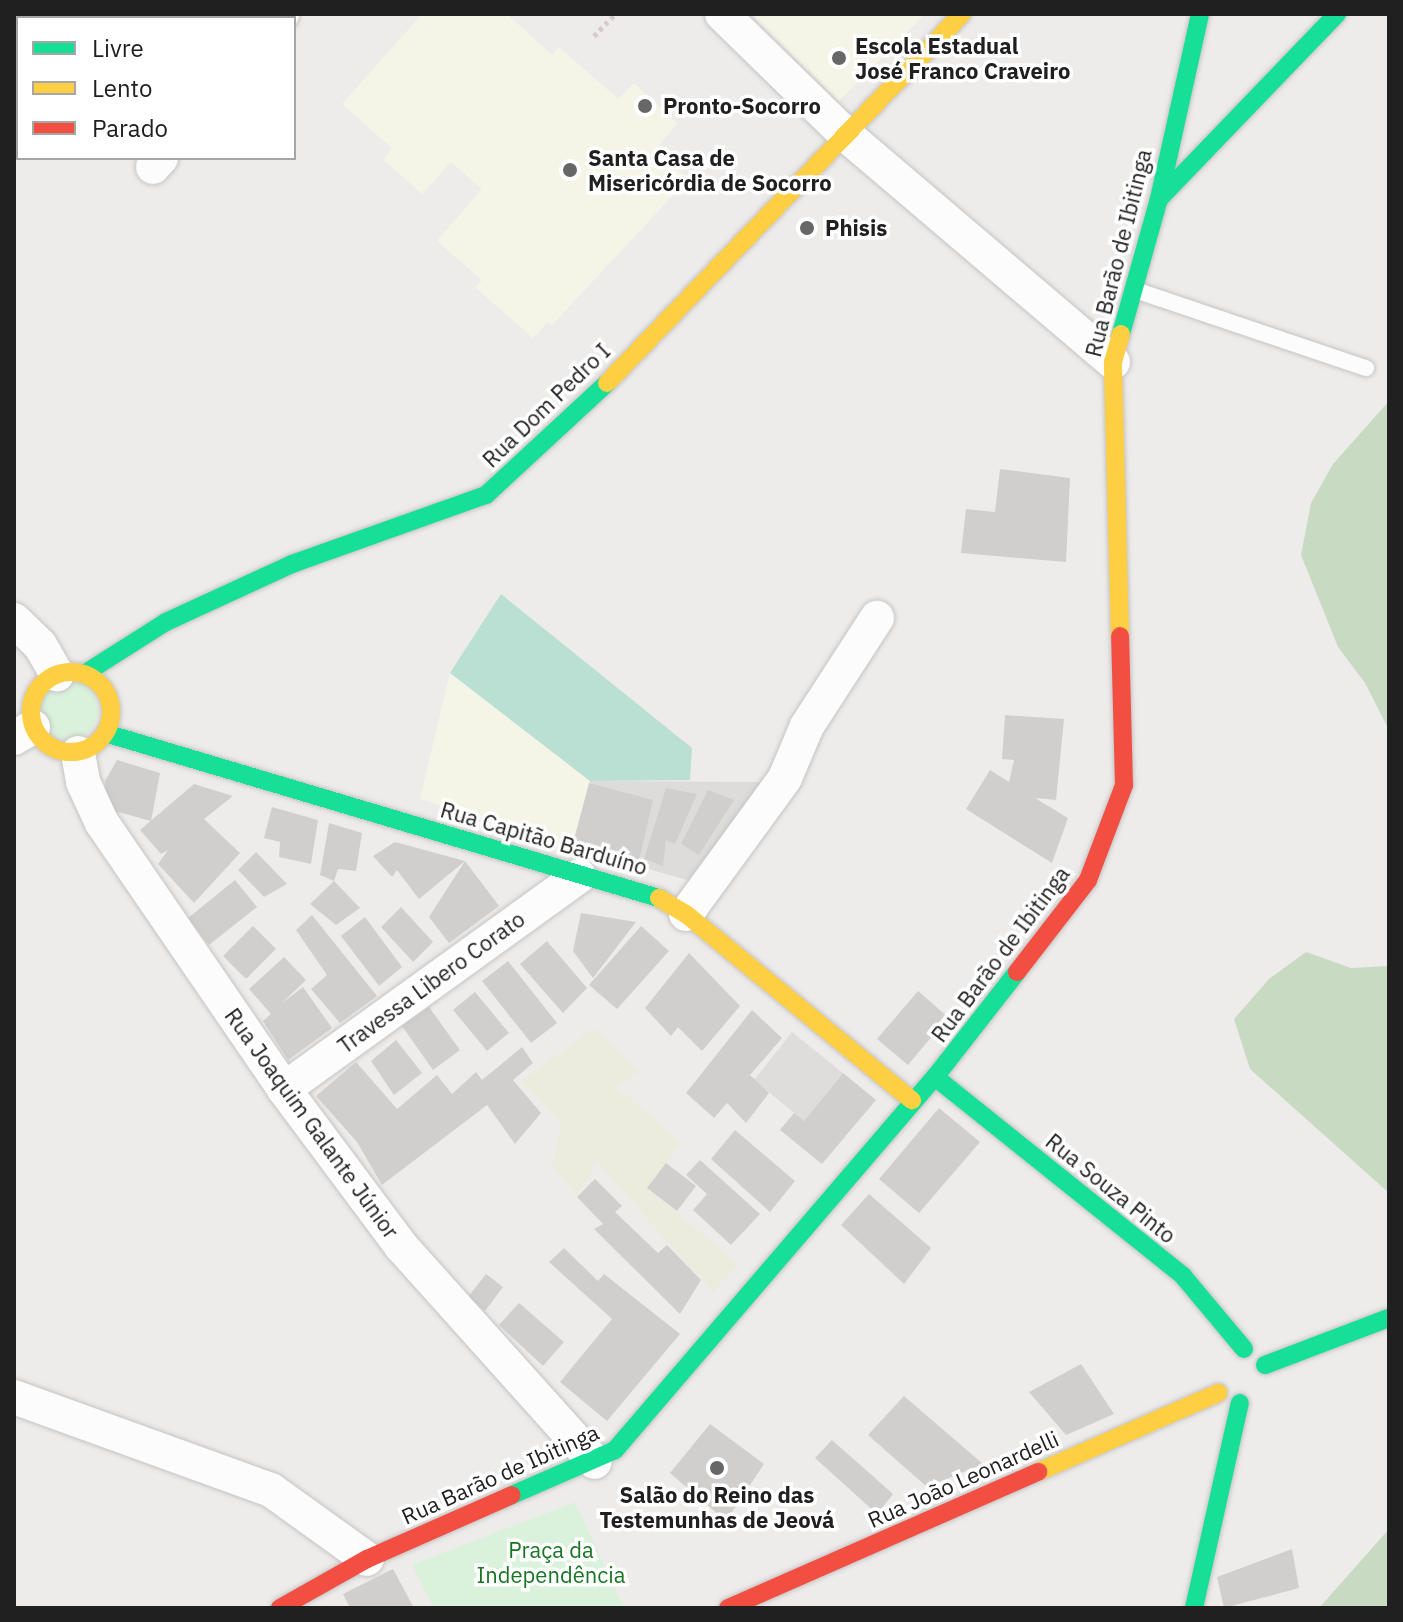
<!DOCTYPE html>
<html>
<head>
<meta charset="utf-8">
<style>
	body { margin:0 }
	#map { position:relative; width:1403px; height:1622px; overflow:hidden; background:#eeecea; font-family:"IBM Plex Sans",sans-serif }
	div>[style] { position:absolute }
	[style*='--x'] { left:calc(var(--x)*1px); top:calc(var(--y)*1px); width:calc(var(--w)*1px); rotate:calc(var(--a)*1deg) }
	.residential>* { inset:0; background:#dddcdb }
	.education>* { inset:0; background:#f5f5e7 }
	.farmland>* { inset:0; background:#ececde }
	.forest>* { inset:0; background:#c9dac2 }
	.park>* { inset:0; background:#daf1db }
	.round { border-radius:50% }
	.pitch>* { inset:0; background:#b9e0d2 }
	.parking>* { inset:0; background:#dedddc }
	.building>* { inset:0; background:#d1cfcd }
	.path>* { height:5px; margin-top:-2.5px; transform-origin:0; background:repeating-linear-gradient(90deg,#d6cbc9 0 4px,transparent 0 8px) }
	.roads { filter:drop-shadow(0 0 2px #c5c4c4) drop-shadow(0 0 2px #c5c4c4) }
	.lane>* { height:16px; margin:-8px; padding:0 8px; transform-origin:8px; border-radius:8px; background:#fcfcfc }
	.street>* { height:34px; margin:-17px; padding:0 17px; transform-origin:17px; border-radius:17px; background:#fcfcfc }
	.fast>* { height:18px; margin:-9px; padding:0 9px; transform-origin:9px; border-radius:9px; background:#16e098 }
	.slow>* { height:18px; margin:-9px; padding:0 9px; transform-origin:9px; border-radius:9px; background:#ffcf43 }
	.slow>.ring { margin:-9px; padding:0; box-sizing:content-box; background:none; border:18px solid #ffcf43; border-radius:50% }
	.jam>* { height:18px; margin:-9px; padding:0 9px; transform-origin:9px; border-radius:9px; background:#f24e42 }
	.dots>* { width:22px; height:22px; translate:-50% -50%; box-sizing:border-box; border:4px solid #fff; border-radius:50% }
	span { translate:-50% -50%; white-space:nowrap; text-align:center; line-height:1.15; -webkit-text-stroke:7px #fff; paint-order:stroke }
	.poi-label { font-size:22px; color:#202020; font-weight:700 }
	.left { translate:0 -50%; text-align:left }
	.street-label { font-size:22px; color:#202020 }
	.park-label { font-size:22px; color:#177523 }
	.frame { position:absolute; inset:0; border:16px solid #202020; pointer-events:none }
	.legend { position:absolute; left:16px; top:16px; width:280px; height:144px; box-sizing:border-box; background:#fff; border:2px solid #a6a6a6; margin:0; padding:10px 14px; list-style:none; font-size:24px; color:#202020 }
	.legend li { display:flex; align-items:center; gap:16px; height:40px }
	.legend b { width:40px; border:2px solid #a6a6a6 }
</style>
</head>
<body>
<div id="map">
	<div class="residential">
		<div style="clip-path:polygon(590px 781px,766px 782px,688px 880px,572px 848px)"></div>
	</div>
	<div class="education">
		<div style="clip-path:polygon(422px 14px,507px 14px,552px 55px,559px 47px,618px 99px,634px 83px,677px 123px,656px 149px,688px 179px,552px 325px,548px 322px,533px 338px,475px 287px,482px 280px,437px 241px,482px 189px,451px 162px,422px 194px,384px 160px,392px 148px,342px 104px)"></div>
		<div style="clip-path:polygon(752px 14px,925px 14px,839px 101px)"></div>
		<div style="clip-path:polygon(450px 673px,590px 781px,572px 848px,420px 799px)"></div>
	</div>
	<div class="farmland">
		<div style="clip-path:polygon(594px 1028px,639px 1072px,617px 1087px,682px 1143px,648px 1188px,738px 1264px,713px 1293px,597px 1162px,577px 1197px,552px 1165px,561px 1123px,521px 1081px)"></div>
	</div>
	<div class="forest">
		<div style="clip-path:polygon(1389px 401px,1389px 730px,1365px 683px,1338px 647px,1301px 555px,1311px 503px,1333px 464px)"></div>
		<div style="clip-path:polygon(1306px 952px,1351px 968px,1389px 966px,1389px 1193px,1250px 1069px,1234px 1019px,1269px 979px)"></div>
		<div style="clip-path:polygon(1389px 1529px,1389px 1608px,1319px 1608px)"></div>
	</div>
	<div class="park">
		<div class="round" style="left:38px;top:680px;width:60px;height:60px"></div>
		<div style="clip-path:polygon(575px 1502px,624px 1608px,434px 1608px,412px 1565px)"></div>
	</div>
	<div class="pitch">
		<div style="clip-path:polygon(501px 594px,692px 748px,690px 780px,590px 781px,450px 673px)"></div>
	</div>
	<div class="parking">
		<div style="clip-path:polygon(792px 1032px,843px 1073px,804px 1121px,754px 1080px)"></div>
	</div>
	<div class="building">
		<div style="clip-path:polygon(1000px 469px,1070px 478px,1066px 562px,961px 553px,966px 509px,995px 512px)"></div>
		<div style="clip-path:polygon(1005px 715px,1064px 719px,1056px 800px,1035px 798px,1068px 818px,1052px 863px,966px 809px,990px 770px,1009px 782px,1014px 760px,1002px 759px)"></div>
		<div style="clip-path:polygon(117px 760px,160px 773px,151px 821px,107px 809px,105px 781px)"></div>
		<div style="clip-path:polygon(589px 783px,653px 800px,638px 865px,572px 847px)"></div>
		<div style="clip-path:polygon(194px 784px,233px 796px,204px 819px,240px 853px,194px 903px,158px 864px,168px 850px,161px 854px,140px 830px)"></div>
		<div style="clip-path:polygon(666px 788px,697px 794px,675px 844px,666px 840px,663px 866px,644px 859px)"></div>
		<div style="clip-path:polygon(708px 790px,734px 800px,699px 855px,681px 844px)"></div>
		<div style="clip-path:polygon(272px 807px,318px 820px,311px 864px,279px 857px,280px 842px,264px 838px)"></div>
		<div style="clip-path:polygon(329px 823px,362px 833px,356px 871px,338px 869px,334px 881px,320px 875px)"></div>
		<div style="clip-path:polygon(395px 842px,465px 861px,419px 899px,397px 870px,392px 877px,373px 856px)"></div>
		<div style="clip-path:polygon(256px 852px,287px 884px,264px 897px,238px 870px)"></div>
		<div style="clip-path:polygon(465px 861px,499px 906px,449px 943px,429px 917px)"></div>
		<div style="clip-path:polygon(235px 880px,257px 907px,209px 945px,188px 918px)"></div>
		<div style="clip-path:polygon(334px 881px,360px 908px,336px 925px,310px 904px)"></div>
		<div style="clip-path:polygon(401px 907px,433px 942px,413px 962px,381px 927px)"></div>
		<div style="clip-path:polygon(581px 913px,636px 922px,593px 978px,573px 951px)"></div>
		<div style="clip-path:polygon(312px 915px,377px 996px,340px 1023px,311px 989px,327px 975px,296px 930px)"></div>
		<div style="clip-path:polygon(365px 917px,402px 967px,379px 986px,341px 936px)"></div>
		<div style="clip-path:polygon(253px 926px,276px 949px,246px 979px,223px 956px)"></div>
		<div style="clip-path:polygon(641px 926px,669px 951px,617px 1009px,589px 985px)"></div>
		<div style="clip-path:polygon(547px 941px,587px 988px,563px 1013px,520px 964px)"></div>
		<div style="clip-path:polygon(689px 953px,740px 1006px,702px 1051px,678px 1027px,671px 1036px,645px 1008px)"></div>
		<div style="clip-path:polygon(284px 957px,306px 980px,282px 1003px,303px 987px,332px 1028px,288px 1060px,263px 1021px,271px 1014px,249px 989px)"></div>
		<div style="clip-path:polygon(508px 961px,557px 1023px,531px 1043px,482px 981px)"></div>
		<div style="clip-path:polygon(918px 991px,948px 1017px,908px 1065px,877px 1039px)"></div>
		<div style="clip-path:polygon(475px 992px,509px 1033px,487px 1051px,453px 1010px)"></div>
		<div style="clip-path:polygon(429px 1007px,460px 1050px,433px 1070px,402px 1026px)"></div>
		<div style="clip-path:polygon(752px 1010px,782px 1038px,750px 1075px,769px 1093px,746px 1123px,727px 1103px,714px 1118px,686px 1093px)"></div>
		<div style="clip-path:polygon(396px 1040px,422px 1073px,394px 1095px,371px 1061px)"></div>
		<div style="clip-path:polygon(522px 1047px,533px 1063px,513px 1080px,541px 1113px,515px 1144px,487px 1105px,382px 1185px,357px 1142px,316px 1096px,356px 1062px,397px 1109px,437px 1075px,452px 1094px,476px 1072px,482px 1080px)"></div>
		<div style="clip-path:polygon(843px 1073px,876px 1100px,822px 1164px,780px 1130px,794px 1113px,804px 1121px)"></div>
		<div style="clip-path:polygon(939px 1108px,980px 1142px,919px 1213px,879px 1179px)"></div>
		<div style="clip-path:polygon(735px 1130px,795px 1181px,770px 1212px,711px 1159px)"></div>
		<div style="clip-path:polygon(700px 1160px,760px 1214px,731px 1245px,693px 1210px,707px 1194px,686px 1175px)"></div>
		<div style="clip-path:polygon(666px 1163px,696px 1186px,677px 1211px,647px 1188px)"></div>
		<div style="clip-path:polygon(595px 1179px,622px 1206px,615px 1212px,658px 1253px,667px 1245px,701px 1280px,680px 1314px,594px 1229px,603px 1224px,577px 1197px)"></div>
		<div style="clip-path:polygon(869px 1194px,931px 1248px,904px 1284px,841px 1225px)"></div>
		<div style="clip-path:polygon(564px 1248px,598px 1281px,604px 1274px,680px 1334px,607px 1421px,560px 1382px,612px 1319px,549px 1262px)"></div>
		<div style="clip-path:polygon(486px 1274px,503px 1287px,485px 1311px,468px 1297px)"></div>
		<div style="clip-path:polygon(519px 1303px,564px 1342px,543px 1366px,499px 1325px)"></div>
		<div style="clip-path:polygon(1081px 1364px,1114px 1414px,1066px 1435px,1029px 1392px)"></div>
		<div style="clip-path:polygon(904px 1396px,983px 1464px,927px 1487px,868px 1435px)"></div>
		<div style="clip-path:polygon(710px 1424px,764px 1464px,726px 1521px,670px 1473px)"></div>
		<div style="clip-path:polygon(832px 1440px,893px 1494px,877px 1514px,815px 1458px)"></div>
		<div style="clip-path:polygon(1292px 1549px,1299px 1588px,1224px 1608px,1217px 1577px)"></div>
		<div style="clip-path:polygon(393px 1569px,414px 1608px,350px 1608px,343px 1594px)"></div>
	</div>
	<div class="path">
		<div style="--x:594;--y:36;--w:30;--a:-46"></div>
	</div>
	<div class="roads">
		<div class="lane">
			<div style="--x:1135;--y:290;--w:244;--a:18.7"></div>
		</div>
		<div class="street">
			<div style="--x:722;--y:14;--w:172;--a:44.3"></div>
			<div style="--x:845;--y:134;--w:352;--a:40.4"></div>
			<div style="--x:279;--y:18;--w:5;--a:-53"></div>
			<div style="--x:153;--y:167;--w:12;--a:-48"></div>
			<div style="--x:14;--y:620;--w:36;--a:44"></div>
			<div style="--x:40;--y:645;--w:34;--a:60"></div>
			<div style="--x:14;--y:738;--w:22;--a:-30"></div>
			<div style="--x:78;--y:753;--w:29;--a:80"></div>
			<div style="--x:83;--y:782;--w:45;--a:65.1"></div>
			<div style="--x:102;--y:823;--w:322;--a:55.6"></div>
			<div style="--x:284;--y:1089;--w:196;--a:53.3"></div>
			<div style="--x:401;--y:1246;--w:290;--a:48.1"></div>
			<div style="--x:686;--y:914;--w:168;--a:-53.9"></div>
			<div style="--x:785;--y:778;--w:56;--a:-67.1"></div>
			<div style="--x:807;--y:726;--w:129;--a:-57.1"></div>
			<div style="--x:284;--y:1089;--w:364;--a:-35.8"></div>
			<div style="--x:14;--y:1397;--w:273;--a:19.9"></div>
			<div style="--x:271;--y:1490;--w:118;--a:35.7"></div>
		</div>
		<div class="fast">
			<div style="--x:1159;--y:199;--w:257;--a:-46.1"></div>
			<div style="--x:1121;--y:334;--w:140;--a:-74.3"></div>
			<div style="--x:1159;--y:199;--w:189;--a:-77.5"></div>
			<div style="--x:84;--y:674;--w:97;--a:-32.4"></div>
			<div style="--x:166;--y:622;--w:139;--a:-24.7"></div>
			<div style="--x:292;--y:564;--w:206;--a:-19.6"></div>
			<div style="--x:486;--y:495;--w:165;--a:-42.8"></div>
			<div style="--x:105;--y:733;--w:578;--a:16.59"></div>
			<div style="--x:935;--y:1077;--w:318;--a:38.7"></div>
			<div style="--x:1183;--y:1276;--w:95;--a:50.1"></div>
			<div style="--x:1265;--y:1365;--w:133;--a:-20.8"></div>
			<div style="--x:512;--y:1495;--w:112;--a:-23.6"></div>
			<div style="--x:615;--y:1450;--w:491;--a:-49.4"></div>
			<div style="--x:935;--y:1077;--w:133;--a:-52"></div>
			<div style="--x:1194;--y:1608;--w:210;--a:-77.4"></div>
		</div>
		<div class="slow">
			<div style="--x:607;--y:383;--w:512;--a:-46.11"></div>
			<div style="--x:1120;--y:636;--w:274;--a:-91.5"></div>
			<div style="--x:1113;--y:362;--w:29;--a:-74"></div>
			<div class="ring" style="left:31px;top:672px;width:62px;height:62px"></div>
			<div style="--x:659;--y:898;--w:31;--a:31"></div>
			<div style="--x:686;--y:914;--w:293;--a:39.5"></div>
			<div style="--x:1038;--y:1472;--w:197;--a:-23.7"></div>
		</div>
		<div class="jam">
			<div style="--x:1017;--y:972;--w:116;--a:-52.3"></div>
			<div style="--x:1088;--y:880;--w:102;--a:-69.2"></div>
			<div style="--x:1124;--y:785;--w:149;--a:-91.5"></div>
			<div style="--x:280;--y:1608;--w:100;--a:-29.4"></div>
			<div style="--x:367;--y:1559;--w:158;--a:-23.8"></div>
			<div style="--x:728;--y:1608;--w:339;--a:-23.7"></div>
		</div>
	</div>
	<div class="dots">
		<div style="left:839px;top:58px;background:#686767"></div>
		<div style="left:645px;top:106px;background:#686767"></div>
		<div style="left:570px;top:170px;background:#686767"></div>
		<div style="left:807px;top:228px;background:#686767"></div>
		<div style="left:717px;top:1468px;background:#686767"></div>
	</div>
	<div class="poi-label">
		<span class="left" style="left:855px;top:58px">Escola Estadual<br>José Franco Craveiro</span>
		<span class="left" style="left:663px;top:106px">Pronto-Socorro</span>
		<span class="left" style="left:588px;top:170px">Santa Casa de<br>Misericórdia de Socorro</span>
		<span class="left" style="left:825px;top:228px">Phisis</span>
		<span style="left:717px;top:1507px">Salão do Reino das<br>Testemunhas de Jeová</span>
	</div>
	<div class="street-label">
		<span style="left:1118px;top:253px;rotate:-76deg">Rua Barão de Ibitinga</span>
		<span style="left:546px;top:405px;rotate:-44deg">Rua Dom Pedro I</span>
		<span style="left:544px;top:838px;rotate:16deg">Rua Capitão Barduíno</span>
		<span style="left:1000px;top:954px;rotate:-53deg">Rua Barão de Ibitinga</span>
		<span style="left:431px;top:982px;rotate:-36deg">Travessa Libero Corato</span>
		<span style="left:312px;top:1123px;rotate:54deg">Rua Joaquim Galante Júnior</span>
		<span style="left:1111px;top:1188px;rotate:39deg">Rua Souza Pinto</span>
		<span style="left:500px;top:1474px;rotate:-24deg">Rua Barão de Ibitinga</span>
		<span style="left:963px;top:1479px;rotate:-24deg">Rua João Leonardelli</span>
	</div>
	<div class="park-label">
		<span style="left:551px;top:1562px">Praça da<br>Independência</span>
	</div>
	<div class="frame"></div>
	<ul class="legend">
	<li><b style="height:10px;background:#16e098"></b>Livre</li>
	<li><b style="height:10px;background:#ffcf43"></b>Lento</li>
	<li><b style="height:10px;background:#f24e42"></b>Parado</li>
	</ul>
</div>
</body>
</html>
